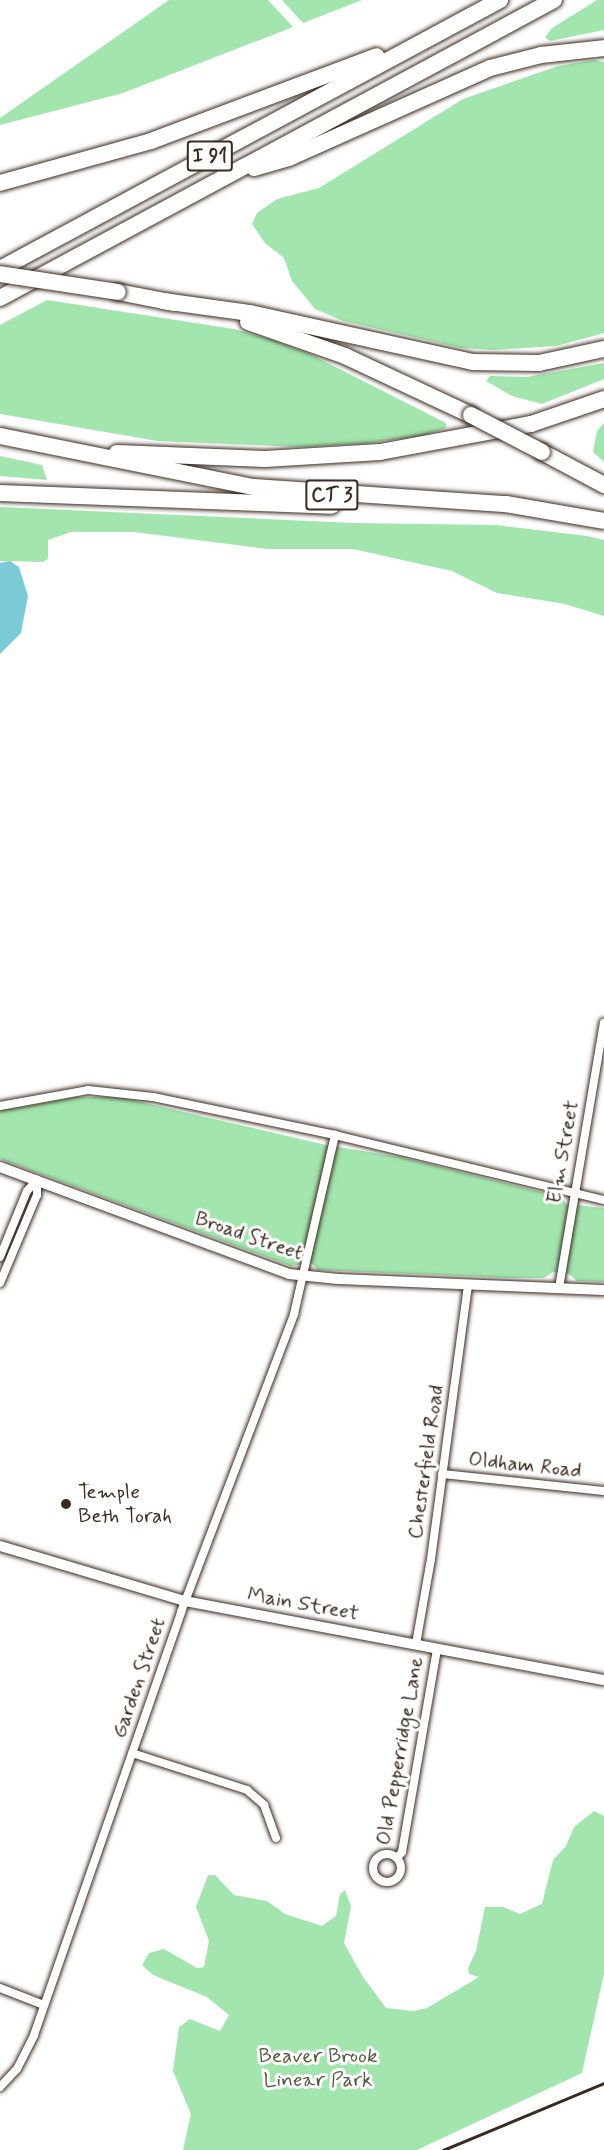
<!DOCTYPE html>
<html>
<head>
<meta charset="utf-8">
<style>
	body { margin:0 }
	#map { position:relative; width:604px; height:2150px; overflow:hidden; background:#fff; font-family:Mynerve,sans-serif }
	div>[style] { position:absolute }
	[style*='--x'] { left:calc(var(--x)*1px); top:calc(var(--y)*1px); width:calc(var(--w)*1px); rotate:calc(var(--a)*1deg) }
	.green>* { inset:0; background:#a3e5af }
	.water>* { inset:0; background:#7bcbd6 }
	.roads { filter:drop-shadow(0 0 2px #3b2a1e) drop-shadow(0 0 2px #3b2a1e) }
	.minor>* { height:8px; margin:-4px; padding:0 4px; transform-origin:4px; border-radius:4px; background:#fff }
	.minor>.ring { margin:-4px; padding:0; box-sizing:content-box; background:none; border:8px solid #fff; border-radius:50% }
	.tertiary>* { height:10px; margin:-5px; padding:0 5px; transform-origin:5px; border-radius:5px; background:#fff }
	.motorway>* { height:16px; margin:-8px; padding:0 8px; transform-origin:8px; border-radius:8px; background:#fff }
	.rail>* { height:3px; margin:-1.5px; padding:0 1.5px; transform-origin:1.5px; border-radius:1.5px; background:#3b2a1e }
	.bridges { filter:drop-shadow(0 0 2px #3b2a1e) drop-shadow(0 0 2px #3b2a1e) }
	.motorway-bridge>* { height:16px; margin:-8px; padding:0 8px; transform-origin:8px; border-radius:8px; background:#fff }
	.dots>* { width:16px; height:16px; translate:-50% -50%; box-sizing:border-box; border:3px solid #fff; border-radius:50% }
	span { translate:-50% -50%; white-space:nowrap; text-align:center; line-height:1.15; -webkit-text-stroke:6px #fff; paint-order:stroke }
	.shield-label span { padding:2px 4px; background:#fff; border:2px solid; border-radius:4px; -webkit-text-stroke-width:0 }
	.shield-label { font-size:20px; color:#3b2a1e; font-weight:700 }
	.street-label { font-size:21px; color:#3b2a1e }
	.poi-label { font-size:21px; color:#3b2a1e }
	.left { translate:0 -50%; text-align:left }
	.park-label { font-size:21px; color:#555942 }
</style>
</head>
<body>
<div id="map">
	<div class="green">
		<div style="clip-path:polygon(169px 0,268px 0,293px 27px,123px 93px,0 125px,0 118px)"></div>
		<div style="clip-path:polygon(282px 0,362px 0,303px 23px)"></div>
		<div style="clip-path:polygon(597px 0,604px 0,604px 30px,550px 41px,545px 37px,552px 28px)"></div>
		<div style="clip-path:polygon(594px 60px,604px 62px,604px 333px,556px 346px,493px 350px,462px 348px,343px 321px,315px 309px,292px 281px,284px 258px,265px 243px,252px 224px,257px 213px,277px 199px,319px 188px,463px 99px,558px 66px)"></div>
		<div style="clip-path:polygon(47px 300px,234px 329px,273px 340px,312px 355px,446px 423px,446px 428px,422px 436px,367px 443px,300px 447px,158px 441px,0 414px,0 325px)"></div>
		<div style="clip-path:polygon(604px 363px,604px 379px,542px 404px,512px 396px,486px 381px,490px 376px,527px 377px)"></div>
		<div style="clip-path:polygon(604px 423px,604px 462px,593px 452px,597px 431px)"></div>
		<div style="clip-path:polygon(0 456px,42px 465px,47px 480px,0 476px)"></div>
		<div style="clip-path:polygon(0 507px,353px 523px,495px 525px,587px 536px,604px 540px,604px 616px,565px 604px,497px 593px,452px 571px,353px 549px,267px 549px,134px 532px,71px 532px,48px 540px,48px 559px,43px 562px,0 561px)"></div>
		<div style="clip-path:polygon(76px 1097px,119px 1097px,326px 1145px,400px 1157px,562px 1197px,566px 1204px,604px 1208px,604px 1282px,577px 1281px,569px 1274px,553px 1272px,544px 1278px,513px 1278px,317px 1270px,312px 1263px,291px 1266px,0 1159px,0 1111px)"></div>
		<div style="clip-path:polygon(594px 1811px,604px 1816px,604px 1974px,582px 2073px,417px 2150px,183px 2150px,191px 2114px,173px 2071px,179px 2027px,190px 2019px,220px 2031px,229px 2015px,207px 1997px,153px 1975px,142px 1965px,149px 1953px,164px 1949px,197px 1968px,204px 1967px,209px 1941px,196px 1907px,208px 1875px,215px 1875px,234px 1895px,267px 1901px,285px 1914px,322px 1926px,336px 1916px,340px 1894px,345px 1890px,351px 1906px,344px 1943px,363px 1977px,386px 2008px,414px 2011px,427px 2008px,479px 1977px,469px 1974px,468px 1968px,476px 1951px,485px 1907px,503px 1907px,520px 1914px,542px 1904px,553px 1860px,566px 1846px,574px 1827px)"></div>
	</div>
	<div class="water">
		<div style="clip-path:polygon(10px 561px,19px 567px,28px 596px,21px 633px,0 654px,0 563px)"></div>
	</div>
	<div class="roads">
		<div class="minor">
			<div style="--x:0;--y:1106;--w:89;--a:-10.3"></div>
			<div style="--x:88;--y:1090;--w:65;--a:6.1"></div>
			<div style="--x:153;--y:1097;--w:186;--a:11.8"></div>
			<div style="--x:335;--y:1135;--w:277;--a:13.6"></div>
			<div style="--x:0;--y:1257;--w:71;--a:-67.8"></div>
			<div style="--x:27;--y:1191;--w:15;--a:-48"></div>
			<div style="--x:0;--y:1283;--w:95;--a:-67.2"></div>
			<div style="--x:37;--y:1195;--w:15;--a:-90"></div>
			<div style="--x:559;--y:1288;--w:269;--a:-80.4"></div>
			<div style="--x:442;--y:1474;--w:163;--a:6"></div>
			<div style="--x:416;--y:1644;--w:86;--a:-80"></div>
			<div style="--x:431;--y:1559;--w:277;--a:-82.3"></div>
			<div style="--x:132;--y:1753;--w:121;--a:17.8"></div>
			<div style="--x:247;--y:1790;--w:23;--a:41"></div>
			<div style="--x:264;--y:1805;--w:35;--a:70"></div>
			<div class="ring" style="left:373px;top:1854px;width:20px;height:20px"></div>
			<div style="--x:397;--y:1858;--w:8;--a:-50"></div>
			<div style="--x:402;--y:1852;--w:206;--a:-80.2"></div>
			<div style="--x:0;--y:1988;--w:47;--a:21.1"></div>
			<div style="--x:0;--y:2087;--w:25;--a:-47"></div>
			<div style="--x:17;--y:2069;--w:38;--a:-63"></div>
			<div style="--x:34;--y:2035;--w:448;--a:-70.8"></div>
			<div style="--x:181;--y:1612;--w:319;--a:-69.2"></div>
			<div style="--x:294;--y:1314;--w:184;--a:-77.1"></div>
		</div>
		<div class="tertiary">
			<div style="--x:0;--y:1167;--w:308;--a:20.3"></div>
			<div style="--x:289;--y:1274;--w:49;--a:5.8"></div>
			<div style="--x:338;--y:1279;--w:266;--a:2.4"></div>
			<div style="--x:0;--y:1546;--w:193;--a:16.6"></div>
			<div style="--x:185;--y:1601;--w:426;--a:10.7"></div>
		</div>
		<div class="motorway">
			<div style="--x:254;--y:168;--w:36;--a:-16"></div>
			<div style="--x:289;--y:158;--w:220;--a:-24.1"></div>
			<div style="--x:490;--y:68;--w:53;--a:-14.3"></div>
			<div style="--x:541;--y:55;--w:63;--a:-6.3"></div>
			<div style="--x:0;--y:183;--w:157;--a:-15.5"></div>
			<div style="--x:151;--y:141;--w:241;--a:-20.6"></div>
			<div style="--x:0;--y:269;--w:568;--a:-28.28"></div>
			<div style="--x:118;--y:292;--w:57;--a:11.1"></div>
			<div style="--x:0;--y:298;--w:629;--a:-28.28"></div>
			<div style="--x:163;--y:301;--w:88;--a:7.9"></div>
			<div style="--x:250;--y:313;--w:227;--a:12.4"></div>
			<div style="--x:472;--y:362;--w:67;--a:0.9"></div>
			<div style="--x:539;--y:363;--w:66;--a:-12.2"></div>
			<div style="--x:248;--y:322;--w:103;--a:19.3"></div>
			<div style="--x:345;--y:356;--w:139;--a:25.1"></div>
			<div style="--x:0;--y:436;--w:259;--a:11.4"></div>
			<div style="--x:254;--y:487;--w:253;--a:3.9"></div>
			<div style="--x:506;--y:504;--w:99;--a:9.8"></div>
			<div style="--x:542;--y:452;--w:70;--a:28"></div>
			<div style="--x:117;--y:453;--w:148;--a:2.3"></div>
			<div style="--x:265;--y:459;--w:115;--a:-3.5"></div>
			<div style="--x:380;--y:452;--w:154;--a:-10.5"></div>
			<div style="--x:531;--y:424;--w:77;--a:-18.9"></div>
			<div style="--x:0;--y:493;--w:332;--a:2.2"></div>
		</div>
	</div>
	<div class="rail">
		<div style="--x:443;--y:2150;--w:174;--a:-22.6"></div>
	</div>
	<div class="bridges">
		<div class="motorway-bridge">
			<div style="--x:0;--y:274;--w:119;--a:8.7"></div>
			<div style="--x:471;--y:415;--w:80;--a:27.5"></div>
		</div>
	</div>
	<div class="dots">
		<div style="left:66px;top:1504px;background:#3b2a1e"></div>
	</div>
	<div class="shield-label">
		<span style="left:210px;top:156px">I 91</span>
		<span style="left:332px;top:495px">CT 3</span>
	</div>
	<div class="street-label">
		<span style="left:563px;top:1152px;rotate:-80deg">Elm Street</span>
		<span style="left:249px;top:1236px;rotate:19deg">Broad Street</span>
		<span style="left:426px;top:1462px;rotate:-82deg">Chesterfield Road</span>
		<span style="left:525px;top:1465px;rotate:6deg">Oldham Road</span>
		<span style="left:303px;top:1604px;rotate:10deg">Main Street</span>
		<span style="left:139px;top:1678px;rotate:-71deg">Garden Street</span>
		<span style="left:400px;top:1751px;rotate:-80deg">Old Pepperridge Lane</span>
	</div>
	<div class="poi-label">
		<span class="left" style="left:78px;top:1504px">Temple<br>Beth Torah</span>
	</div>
	<div class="park-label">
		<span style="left:318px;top:2068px">Beaver Brook<br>Linear Park</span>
	</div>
</div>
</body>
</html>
